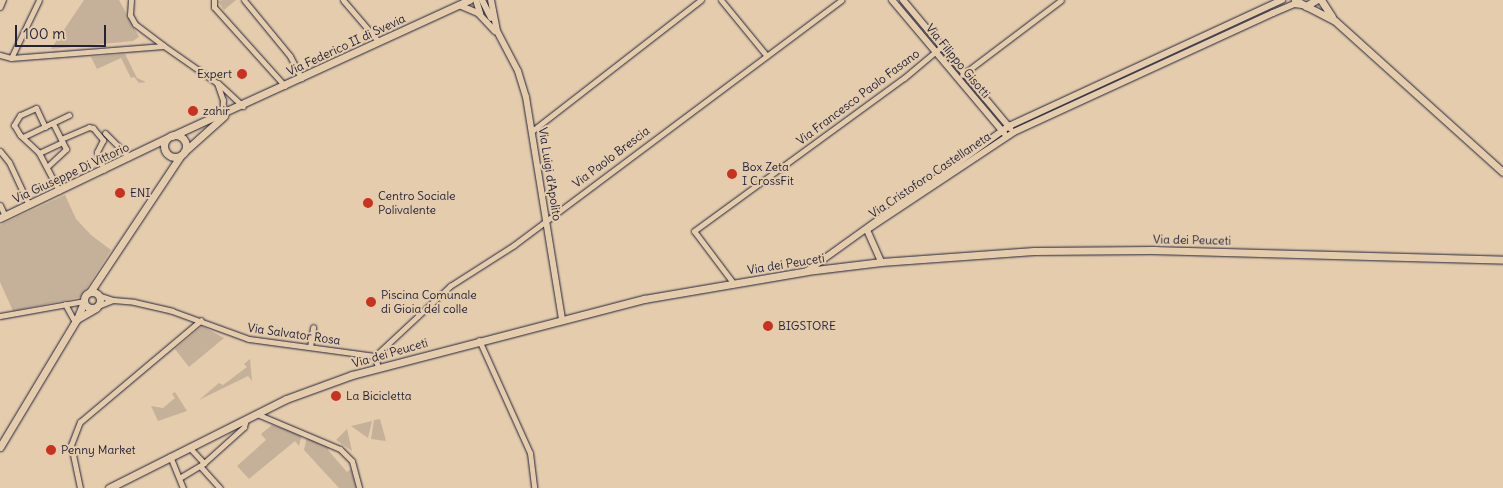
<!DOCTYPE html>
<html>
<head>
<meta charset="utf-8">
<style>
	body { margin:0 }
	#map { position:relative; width:1503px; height:488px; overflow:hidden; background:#e4ccad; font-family:Delius,sans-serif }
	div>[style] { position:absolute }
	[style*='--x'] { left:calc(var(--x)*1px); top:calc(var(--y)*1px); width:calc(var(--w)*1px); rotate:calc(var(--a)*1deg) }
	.green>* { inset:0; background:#c5b09a }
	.roads { filter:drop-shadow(0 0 1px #22223b) drop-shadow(0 0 1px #22223b) }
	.minor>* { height:5px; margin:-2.5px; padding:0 2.5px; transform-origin:2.5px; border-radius:2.5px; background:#e4ccad }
	.tertiary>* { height:6px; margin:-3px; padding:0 3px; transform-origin:3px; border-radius:3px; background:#e4ccad }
	.secondary>* { height:7px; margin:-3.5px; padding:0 3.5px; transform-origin:3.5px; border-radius:3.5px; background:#e4ccad }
	.secondary>.ring { margin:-3.5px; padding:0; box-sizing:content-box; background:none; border:7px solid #e4ccad; border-radius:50% }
	.dots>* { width:14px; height:14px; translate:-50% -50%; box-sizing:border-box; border:2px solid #e4ccad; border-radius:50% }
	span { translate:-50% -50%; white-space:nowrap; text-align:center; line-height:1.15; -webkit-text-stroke:4px #e4ccad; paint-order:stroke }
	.street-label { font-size:12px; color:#22223b }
	.poi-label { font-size:12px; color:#22223b }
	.right { translate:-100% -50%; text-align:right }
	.left { translate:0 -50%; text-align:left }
	.scale { position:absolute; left:15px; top:25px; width:91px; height:22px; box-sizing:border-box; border:2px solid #22223b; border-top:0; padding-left:6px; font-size:15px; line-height:18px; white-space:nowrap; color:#22223b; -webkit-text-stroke:4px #e4ccad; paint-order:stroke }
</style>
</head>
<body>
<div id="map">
	<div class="green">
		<div style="clip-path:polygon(84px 0,119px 0,139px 37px,133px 41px,51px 49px)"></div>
		<div style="clip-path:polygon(223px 0,236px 0,224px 10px,218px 1px)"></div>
		<div style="clip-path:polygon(125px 54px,137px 78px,146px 82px,139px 83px,134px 77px,131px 78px,121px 58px,97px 69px,91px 57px)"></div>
		<div style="clip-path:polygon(65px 195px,76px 219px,91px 235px,111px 250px,81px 297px,13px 311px,0 282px,0 225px)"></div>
		<div style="clip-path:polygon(202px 326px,224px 338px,189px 367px,175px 349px)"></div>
		<div style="clip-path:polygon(250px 359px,252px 381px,248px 376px,199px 400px,219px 383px,223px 385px,247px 367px,244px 364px)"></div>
		<div style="clip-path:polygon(175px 392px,187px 411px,158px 421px,151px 406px,163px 408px,175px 398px,172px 394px)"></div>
		<div style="clip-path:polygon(380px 419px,386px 441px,371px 439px,374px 420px)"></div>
		<div style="clip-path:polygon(372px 421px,368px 438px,351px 426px)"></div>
		<div style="clip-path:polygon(272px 425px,302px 434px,299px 446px,295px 441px,249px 479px,237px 466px,266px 440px,261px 434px)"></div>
		<div style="clip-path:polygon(347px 429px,352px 451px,336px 440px)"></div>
		<div style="clip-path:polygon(307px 437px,330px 447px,328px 450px,347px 472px,351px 469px,356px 488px,339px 488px,304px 450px)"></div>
	</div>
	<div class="roads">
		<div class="minor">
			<div style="--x:131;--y:0;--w:15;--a:94"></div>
			<div style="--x:130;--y:15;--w:10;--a:61"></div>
			<div style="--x:135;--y:24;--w:36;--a:37"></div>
			<div style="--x:214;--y:0;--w:7;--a:90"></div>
			<div style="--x:214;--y:7;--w:106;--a:48.1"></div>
			<div style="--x:244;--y:0;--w:72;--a:50.6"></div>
			<div style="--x:290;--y:56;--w:25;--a:63"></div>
			<div style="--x:343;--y:0;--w:55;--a:49.4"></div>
			<div style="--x:721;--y:0;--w:71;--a:50.7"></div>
			<div style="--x:0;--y:55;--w:11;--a:15"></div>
			<div style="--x:11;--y:58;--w:153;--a:-4.5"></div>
			<div style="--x:164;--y:46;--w:65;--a:34.9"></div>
			<div style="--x:217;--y:83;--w:18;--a:71"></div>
			<div style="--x:223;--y:100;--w:14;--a:94"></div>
			<div style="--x:11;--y:58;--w:64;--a:-64.2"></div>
			<div style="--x:962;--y:75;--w:124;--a:-37.1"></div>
			<div style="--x:218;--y:83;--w:34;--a:43"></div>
			<div style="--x:45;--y:127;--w:21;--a:-115"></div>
			<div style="--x:36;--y:108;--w:17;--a:156"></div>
			<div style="--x:20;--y:115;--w:12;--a:121"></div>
			<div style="--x:14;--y:125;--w:12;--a:59"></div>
			<div style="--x:20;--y:135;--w:26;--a:43"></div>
			<div style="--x:39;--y:153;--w:43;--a:62.2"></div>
			<div style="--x:532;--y:131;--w:214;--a:-37.8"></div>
			<div style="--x:105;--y:133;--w:34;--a:45"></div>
			<div style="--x:23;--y:137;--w:51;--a:-25.6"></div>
			<div style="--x:61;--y:139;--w:30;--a:-23"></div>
			<div style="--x:89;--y:127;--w:4;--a:14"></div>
			<div style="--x:93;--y:128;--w:16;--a:50"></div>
			<div style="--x:103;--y:140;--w:13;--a:117"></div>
			<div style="--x:97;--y:152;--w:19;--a:69"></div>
			<div style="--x:0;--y:151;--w:14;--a:51"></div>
			<div style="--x:9;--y:162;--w:47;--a:65.1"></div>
			<div style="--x:39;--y:153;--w:26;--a:-25"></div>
			<div style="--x:48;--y:166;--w:25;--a:-43"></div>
			<div style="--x:66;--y:149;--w:29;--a:-117"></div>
			<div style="--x:0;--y:205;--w:12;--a:66"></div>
			<div style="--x:734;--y:284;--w:66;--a:-127"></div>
			<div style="--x:694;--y:231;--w:260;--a:-36.1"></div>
			<div style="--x:904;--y:78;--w:50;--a:-40.1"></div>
			<div style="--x:100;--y:296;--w:14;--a:17"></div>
			<div style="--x:65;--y:304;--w:21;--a:61"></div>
			<div style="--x:98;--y:306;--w:16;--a:-22"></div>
			<div style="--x:113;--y:300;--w:21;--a:5"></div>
			<div style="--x:134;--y:302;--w:39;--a:13"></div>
			<div style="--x:172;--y:311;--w:82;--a:20"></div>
			<div style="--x:249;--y:339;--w:127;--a:7.7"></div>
			<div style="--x:375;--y:356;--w:12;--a:76"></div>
			<div style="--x:0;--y:316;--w:85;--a:-10.1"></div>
			<div style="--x:479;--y:340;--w:124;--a:65.7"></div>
			<div style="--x:530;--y:453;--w:35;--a:83"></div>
			<div style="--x:310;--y:347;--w:20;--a:-81"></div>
			<div style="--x:375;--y:356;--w:103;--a:-43"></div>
			<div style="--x:450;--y:286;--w:76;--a:-32.6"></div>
			<div style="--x:514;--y:245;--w:409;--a:-36.8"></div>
			<div style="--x:257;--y:414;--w:90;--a:22.9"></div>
			<div style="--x:340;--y:449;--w:17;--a:45"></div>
			<div style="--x:352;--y:461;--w:28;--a:75"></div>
			<div style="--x:189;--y:447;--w:22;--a:47"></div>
			<div style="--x:170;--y:456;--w:35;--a:68"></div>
			<div style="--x:200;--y:466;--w:30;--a:48"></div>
			<div style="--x:181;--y:477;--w:27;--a:-31"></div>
			<div style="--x:204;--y:463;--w:54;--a:-42"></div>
			<div style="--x:244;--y:427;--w:8;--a:-76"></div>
			<div style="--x:80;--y:488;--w:44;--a:-101.8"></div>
			<div style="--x:71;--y:445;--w:25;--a:-69"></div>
			<div style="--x:80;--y:422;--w:158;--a:-40.1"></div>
		</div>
		<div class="tertiary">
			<div style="--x:476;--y:0;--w:14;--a:73"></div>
			<div style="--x:482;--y:0;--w:20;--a:63"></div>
			<div style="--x:491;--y:0;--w:32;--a:79"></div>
			<div style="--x:497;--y:31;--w:45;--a:62.3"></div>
			<div style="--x:518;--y:71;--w:27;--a:73"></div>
			<div style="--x:526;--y:97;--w:226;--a:80.8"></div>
			<div style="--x:892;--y:0;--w:174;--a:49.9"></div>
			<div style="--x:903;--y:0;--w:167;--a:50.1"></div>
			<div style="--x:459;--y:5;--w:21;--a:23"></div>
			<div style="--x:478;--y:13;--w:25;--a:47"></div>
			<div style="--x:0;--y:7;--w:8;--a:-67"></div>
			<div style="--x:868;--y:229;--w:175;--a:-33.6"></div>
			<div style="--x:1014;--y:132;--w:285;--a:-24.7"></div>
			<div style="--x:1273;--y:13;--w:23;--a:-23"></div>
			<div style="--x:1294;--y:4;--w:8;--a:7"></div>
			<div style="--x:867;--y:230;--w:35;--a:66"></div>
			<div style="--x:807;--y:271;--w:249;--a:-35.7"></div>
			<div style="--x:1009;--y:126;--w:301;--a:-24.8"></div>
		</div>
		<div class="secondary">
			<div style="--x:1295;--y:0;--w:13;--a:29"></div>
			<div style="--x:1306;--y:6;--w:12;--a:-31"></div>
			<div style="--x:1321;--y:0;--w:20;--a:57"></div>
			<div style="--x:1306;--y:6;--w:31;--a:27"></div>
			<div style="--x:1334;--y:20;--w:227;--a:42"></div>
			<div class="ring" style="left:164px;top:135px;width:15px;height:15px"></div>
			<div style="--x:172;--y:136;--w:327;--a:-24.6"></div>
			<div style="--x:184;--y:152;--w:54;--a:-42"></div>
			<div style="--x:0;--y:218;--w:185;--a:-25.6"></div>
			<div class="ring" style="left:84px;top:292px;width:9px;height:9px"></div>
			<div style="--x:90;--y:292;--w:164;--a:-56.4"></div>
			<div style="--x:77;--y:319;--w:22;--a:-30"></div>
			<div style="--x:0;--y:447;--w:149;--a:-59"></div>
			<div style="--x:77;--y:319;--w:18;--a:-68"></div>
			<div style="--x:109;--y:488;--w:198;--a:-26.7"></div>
			<div style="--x:286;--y:399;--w:70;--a:-20"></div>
			<div style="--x:352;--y:375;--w:302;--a:-14.6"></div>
			<div style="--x:644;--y:299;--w:165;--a:-9.7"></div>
			<div style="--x:807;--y:271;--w:75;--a:-6.9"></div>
			<div style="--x:881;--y:262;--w:153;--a:-4.1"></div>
			<div style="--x:1034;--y:251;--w:121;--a:-0.5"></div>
			<div style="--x:1155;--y:250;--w:348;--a:1.6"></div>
		</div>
	</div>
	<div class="dots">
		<div style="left:242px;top:74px;background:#c8321e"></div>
		<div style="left:193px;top:111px;background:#c8321e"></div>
		<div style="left:732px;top:174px;background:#c8321e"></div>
		<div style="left:120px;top:193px;background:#c8321e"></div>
		<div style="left:368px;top:203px;background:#c8321e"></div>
		<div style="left:371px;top:302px;background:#c8321e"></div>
		<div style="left:768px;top:326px;background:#c8321e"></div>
		<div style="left:336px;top:396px;background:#c8321e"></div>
		<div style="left:51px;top:450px;background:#c8321e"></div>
	</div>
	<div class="street-label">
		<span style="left:346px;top:45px;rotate:-25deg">Via Federico II di Svevia</span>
		<span style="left:958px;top:61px;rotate:50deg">Via Filippo Gisotti</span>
		<span style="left:858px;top:97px;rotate:-37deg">Via Francesco Paolo Fasano</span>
		<span style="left:611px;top:157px;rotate:-37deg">Via Paolo Brescia</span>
		<span style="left:71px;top:173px;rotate:-25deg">Via Giuseppe Di Vittorio</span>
		<span style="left:550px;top:174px;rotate:81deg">Via Luigi d'Apolito</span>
		<span style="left:930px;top:175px;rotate:-34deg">Via Cristoforo Castellaneta</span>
		<span style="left:1192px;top:240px;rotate:1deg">Via dei Peuceti</span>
		<span style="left:786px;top:264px;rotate:-9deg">Via dei Peuceti</span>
		<span style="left:294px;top:334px;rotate:8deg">Via Salvator Rosa</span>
		<span style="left:390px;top:353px;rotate:-16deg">Via dei Peuceti</span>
	</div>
	<div class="poi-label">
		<span class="right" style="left:232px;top:74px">Expert</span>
		<span class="left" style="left:203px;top:111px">zahir</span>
		<span class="left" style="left:742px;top:174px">Box Zeta<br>I CrossFit</span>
		<span class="left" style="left:130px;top:193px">ENI</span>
		<span class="left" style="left:378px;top:203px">Centro Sociale<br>Polivalente</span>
		<span class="left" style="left:381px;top:302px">Piscina Comunale<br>di Gioia del colle</span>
		<span class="left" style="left:778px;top:326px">BIGSTORE</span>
		<span class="left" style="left:346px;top:396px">La Bicicletta</span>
		<span class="left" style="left:61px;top:450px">Penny Market</span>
	</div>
	<div class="scale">100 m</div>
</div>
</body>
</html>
